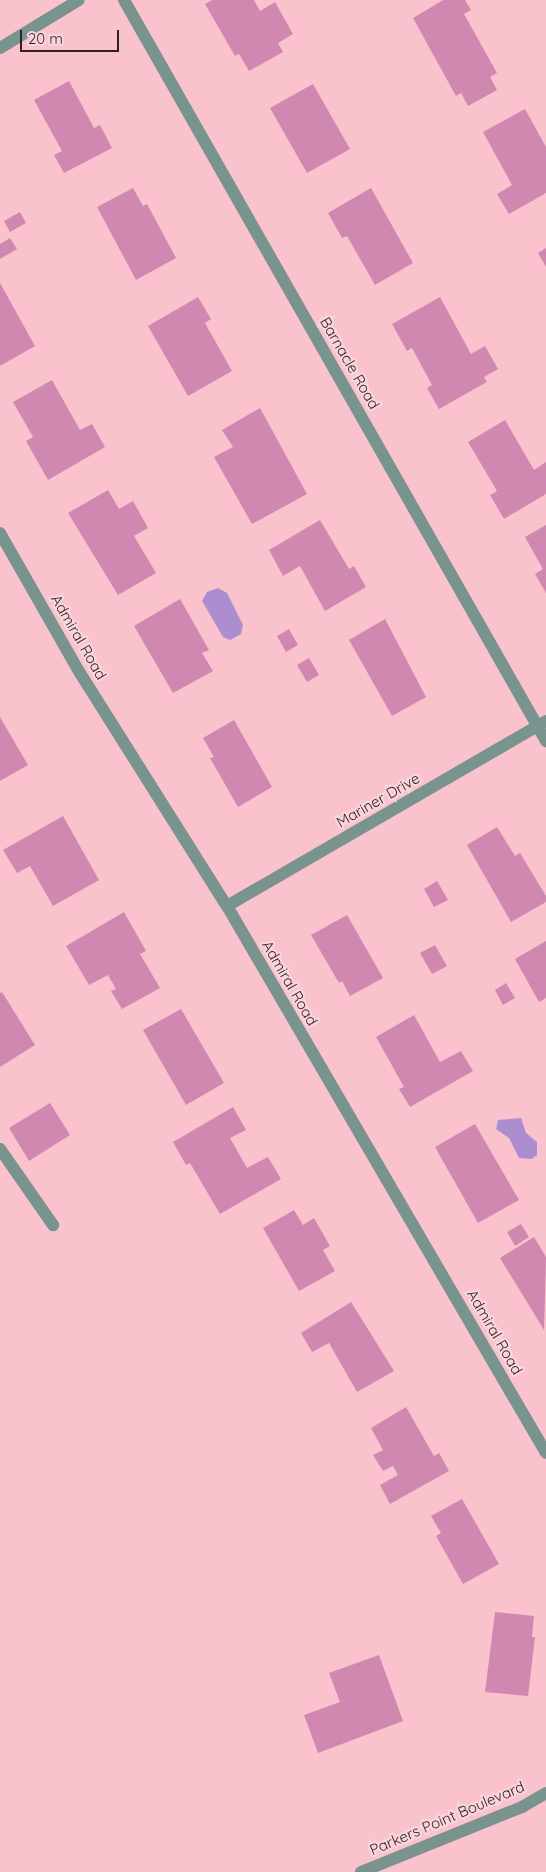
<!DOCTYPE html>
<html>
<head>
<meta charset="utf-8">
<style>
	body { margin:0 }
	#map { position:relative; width:546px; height:1872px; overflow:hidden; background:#fac2cd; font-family:Quicksand,sans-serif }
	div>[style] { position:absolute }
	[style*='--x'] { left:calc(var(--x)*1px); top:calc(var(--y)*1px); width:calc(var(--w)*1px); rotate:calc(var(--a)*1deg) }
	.water>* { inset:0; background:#ac8dcf }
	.building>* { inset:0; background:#d088b0 }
	.lane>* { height:12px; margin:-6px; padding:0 6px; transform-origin:6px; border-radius:6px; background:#79938f }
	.street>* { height:12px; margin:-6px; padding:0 6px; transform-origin:6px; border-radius:6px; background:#79938f }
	span { translate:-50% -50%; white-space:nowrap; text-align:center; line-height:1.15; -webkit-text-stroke:4.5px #f9d6dc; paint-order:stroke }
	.street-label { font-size:15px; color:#331e23 }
	.scale { position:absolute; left:20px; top:30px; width:99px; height:22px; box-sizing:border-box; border:2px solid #331e23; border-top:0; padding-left:6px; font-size:15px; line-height:18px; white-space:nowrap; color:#331e23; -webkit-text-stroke:4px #f9d6dc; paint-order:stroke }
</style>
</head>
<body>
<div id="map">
	<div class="water">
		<div style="clip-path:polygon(218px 588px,227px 593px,243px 625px,241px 634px,230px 640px,223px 637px,202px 601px,207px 592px)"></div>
		<div style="clip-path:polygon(521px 1118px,526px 1133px,537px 1142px,537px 1155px,532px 1159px,519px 1158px,509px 1138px,496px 1129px,498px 1120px)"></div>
	</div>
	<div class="building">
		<div style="clip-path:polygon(212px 0,254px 0,260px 11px,275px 2px,293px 34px,278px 43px,283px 52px,249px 71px,239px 54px,235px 56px,205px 4px)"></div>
		<div style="clip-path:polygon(443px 0,465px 0,471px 10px,464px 14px,497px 73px,490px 77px,497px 90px,468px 106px,461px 93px,456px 96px,413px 18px)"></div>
		<div style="clip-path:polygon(69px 81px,94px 128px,100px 125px,112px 148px,64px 173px,54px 155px,62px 151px,34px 100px)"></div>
		<div style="clip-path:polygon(313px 84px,350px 149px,307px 173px,270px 108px)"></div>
		<div style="clip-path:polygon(525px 109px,546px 147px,546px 193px,509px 214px,497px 194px,512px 185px,483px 132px)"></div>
		<div style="clip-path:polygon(133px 188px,143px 206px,147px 204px,176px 258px,136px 280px,97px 207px)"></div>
		<div style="clip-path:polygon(371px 188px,413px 263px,375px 285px,347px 236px,342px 238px,328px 213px)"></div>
		<div style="clip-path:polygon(20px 212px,26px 223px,10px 232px,4px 221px)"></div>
		<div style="clip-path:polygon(10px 238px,17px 249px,0 259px,0 244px)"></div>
		<div style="clip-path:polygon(546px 248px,546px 267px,538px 253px)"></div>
		<div style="clip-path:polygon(0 283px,35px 346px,0 366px)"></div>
		<div style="clip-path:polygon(198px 297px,211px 319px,205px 323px,232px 371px,188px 396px,148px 326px)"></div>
		<div style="clip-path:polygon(440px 297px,471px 354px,485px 346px,498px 369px,484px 377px,487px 382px,439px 409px,427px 388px,432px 385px,412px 348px,407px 351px,392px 324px)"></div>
		<div style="clip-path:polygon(52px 380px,80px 430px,92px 424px,105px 447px,48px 480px,26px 441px,33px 437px,13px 402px)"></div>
		<div style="clip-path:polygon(260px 408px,307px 494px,252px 524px,214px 457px,233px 447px,222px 430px)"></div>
		<div style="clip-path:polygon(505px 420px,534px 470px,546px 462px,546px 494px,504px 519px,490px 495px,497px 491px,468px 442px)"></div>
		<div style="clip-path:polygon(108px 490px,119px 509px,133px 501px,148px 528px,134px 536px,156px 573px,118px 595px,68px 513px)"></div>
		<div style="clip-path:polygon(320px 520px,349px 569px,354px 566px,366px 587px,325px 611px,300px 566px,283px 576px,269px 550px)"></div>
		<div style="clip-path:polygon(546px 525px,546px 593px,535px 574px,543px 569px,525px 537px)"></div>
		<div style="clip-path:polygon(180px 599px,209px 650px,202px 653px,213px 671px,173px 693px,134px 626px)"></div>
		<div style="clip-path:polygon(385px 619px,426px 697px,392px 716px,349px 640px)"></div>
		<div style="clip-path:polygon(289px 629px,298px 645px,286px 652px,277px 636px)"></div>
		<div style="clip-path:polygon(309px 658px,319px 675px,307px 682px,297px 665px)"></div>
		<div style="clip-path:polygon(0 717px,28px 765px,0 781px)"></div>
		<div style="clip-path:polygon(234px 720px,272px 787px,238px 807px,210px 758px,214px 757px,203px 738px)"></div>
		<div style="clip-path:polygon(63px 816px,99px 880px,53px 906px,30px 866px,17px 873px,3px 850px)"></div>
		<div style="clip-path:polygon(497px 827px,515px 856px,520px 853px,546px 896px,546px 902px,511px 922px,467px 845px)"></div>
		<div style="clip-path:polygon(437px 881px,448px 900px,434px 907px,424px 889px)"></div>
		<div style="clip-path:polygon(124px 912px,146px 951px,140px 954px,160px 988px,122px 1009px,111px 991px,116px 989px,108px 975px,89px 985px,66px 946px)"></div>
		<div style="clip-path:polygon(347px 915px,383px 978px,350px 996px,342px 981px,339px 983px,311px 935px)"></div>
		<div style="clip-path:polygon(546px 941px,546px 998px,539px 1002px,515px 959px)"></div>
		<div style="clip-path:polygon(435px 945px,447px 966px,432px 974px,420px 953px)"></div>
		<div style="clip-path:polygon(506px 983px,515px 998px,503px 1005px,495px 990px)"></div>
		<div style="clip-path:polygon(2px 992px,35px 1045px,0 1067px,0 993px)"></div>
		<div style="clip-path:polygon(181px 1009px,224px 1083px,186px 1105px,143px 1030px)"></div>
		<div style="clip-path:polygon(414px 1015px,440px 1062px,461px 1051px,473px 1071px,410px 1107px,399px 1089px,404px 1087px,376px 1037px)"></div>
		<div style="clip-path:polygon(50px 1103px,70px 1135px,29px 1161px,9px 1128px)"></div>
		<div style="clip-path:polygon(233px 1107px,246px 1130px,230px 1138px,247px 1168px,268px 1157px,281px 1179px,220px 1214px,190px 1163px,186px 1165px,173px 1142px)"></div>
		<div style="clip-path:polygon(475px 1124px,519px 1200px,478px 1223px,435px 1147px)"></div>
		<div style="clip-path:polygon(294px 1210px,303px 1225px,314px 1218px,330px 1246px,323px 1250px,335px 1271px,299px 1291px,263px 1228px)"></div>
		<div style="clip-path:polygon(521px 1224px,529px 1237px,515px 1246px,507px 1232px)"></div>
		<div style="clip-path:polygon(534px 1237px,546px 1257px,544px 1330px,500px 1258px)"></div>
		<div style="clip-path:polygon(351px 1302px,394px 1371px,357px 1392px,329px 1343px,312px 1352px,301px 1333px)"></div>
		<div style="clip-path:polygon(406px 1407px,434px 1456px,439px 1453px,449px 1471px,390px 1504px,380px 1485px,398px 1475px,393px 1466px,383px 1471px,373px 1455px,383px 1450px,371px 1428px)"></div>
		<div style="clip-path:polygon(462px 1499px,499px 1564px,463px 1584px,436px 1536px,441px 1533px,431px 1516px)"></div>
		<div style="clip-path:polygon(495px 1612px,534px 1616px,532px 1637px,535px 1637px,528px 1696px,485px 1692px)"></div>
		<div style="clip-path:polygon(379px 1655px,403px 1721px,318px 1753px,304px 1715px,340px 1702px,329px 1673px)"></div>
	</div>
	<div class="lane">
		<div style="--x:0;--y:1149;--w:93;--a:55.1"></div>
	</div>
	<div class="street">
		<div style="--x:124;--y:0;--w:853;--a:60.34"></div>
		<div style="--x:0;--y:48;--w:92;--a:-31.3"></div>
		<div style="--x:0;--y:533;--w:161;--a:60.3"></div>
		<div style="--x:80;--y:673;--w:275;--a:57.8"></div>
		<div style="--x:227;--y:906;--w:633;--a:59.75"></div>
		<div style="--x:227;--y:906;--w:369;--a:-30.1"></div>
		<div style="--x:361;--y:1872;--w:174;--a:-22"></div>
		<div style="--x:522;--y:1807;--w:28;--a:-30"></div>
	</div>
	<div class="street-label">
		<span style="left:350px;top:363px;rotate:60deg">Barnacle Road</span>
		<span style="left:79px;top:637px;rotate:60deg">Admiral Road</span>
		<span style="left:378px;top:800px;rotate:-30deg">Mariner Drive</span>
		<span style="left:290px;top:983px;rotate:60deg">Admiral Road</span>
		<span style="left:495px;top:1332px;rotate:60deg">Admiral Road</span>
		<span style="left:447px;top:1818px;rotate:-23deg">Parkers Point Boulevard</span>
	</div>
	<div class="scale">20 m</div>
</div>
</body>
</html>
